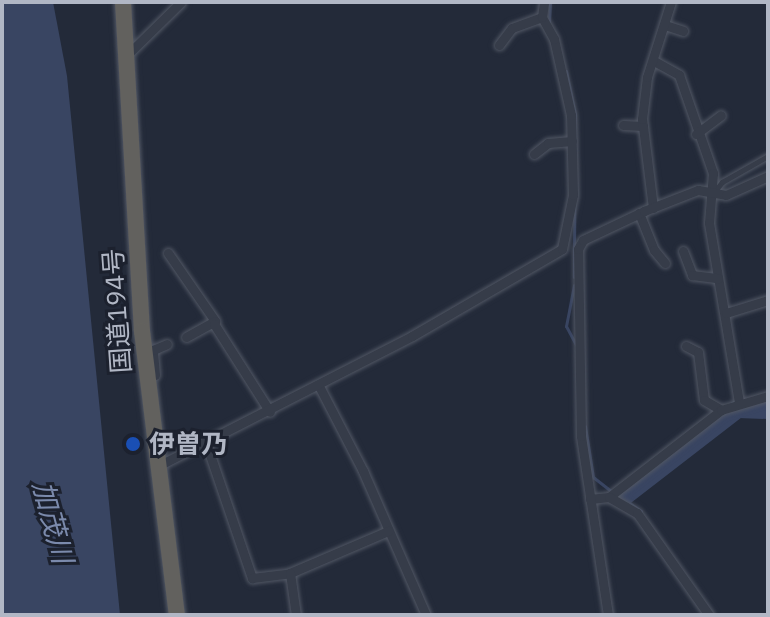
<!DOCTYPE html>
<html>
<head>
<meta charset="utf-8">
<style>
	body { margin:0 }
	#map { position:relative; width:770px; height:617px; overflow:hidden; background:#232a39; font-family:"IBM Plex Sans","Noto Sans JP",sans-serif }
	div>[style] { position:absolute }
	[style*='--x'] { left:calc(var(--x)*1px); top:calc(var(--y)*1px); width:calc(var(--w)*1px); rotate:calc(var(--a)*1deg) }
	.water>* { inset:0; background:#394562 }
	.stream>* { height:3px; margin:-1.5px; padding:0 1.5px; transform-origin:1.5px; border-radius:1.5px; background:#394562 }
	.river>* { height:18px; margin:-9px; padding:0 9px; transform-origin:9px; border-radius:9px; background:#394562 }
	.roads { filter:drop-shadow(0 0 2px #515764) drop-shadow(0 0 2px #515764) }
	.service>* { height:5px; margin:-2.5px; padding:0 2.5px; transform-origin:2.5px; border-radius:2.5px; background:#363c49 }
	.minor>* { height:9px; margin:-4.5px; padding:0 4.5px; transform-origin:4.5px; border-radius:4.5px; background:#363c49 }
	.trunk>* { height:16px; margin:-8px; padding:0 8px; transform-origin:8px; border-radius:8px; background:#62615e }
	.dots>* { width:22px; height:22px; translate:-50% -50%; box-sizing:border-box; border:4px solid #1c212e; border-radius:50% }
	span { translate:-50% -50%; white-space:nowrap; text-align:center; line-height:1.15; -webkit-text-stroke:6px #1c212e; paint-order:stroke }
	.street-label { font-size:26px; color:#b1b7c5 }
	.poi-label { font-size:26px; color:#b1b7c5; font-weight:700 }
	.left { translate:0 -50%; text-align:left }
	.water-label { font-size:28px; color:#7b8aac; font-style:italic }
	.frame { position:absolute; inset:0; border:4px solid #b1b7c5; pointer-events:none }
</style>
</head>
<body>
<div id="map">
	<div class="water">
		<div style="clip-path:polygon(2px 2px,53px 2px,67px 76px,120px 615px,2px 615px)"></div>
	</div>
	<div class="stream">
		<div style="--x:549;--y:23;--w:21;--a:-87"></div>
		<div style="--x:566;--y:71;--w:44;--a:78.2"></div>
		<div style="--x:575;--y:114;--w:163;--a:90.4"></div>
		<div style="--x:574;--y:285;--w:42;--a:101"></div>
		<div style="--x:566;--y:326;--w:21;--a:62"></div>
		<div style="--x:585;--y:426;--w:52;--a:81.1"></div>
		<div style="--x:593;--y:477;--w:24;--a:38"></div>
		<div style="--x:618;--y:495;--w:28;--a:35"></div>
	</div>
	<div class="river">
		<div style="--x:624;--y:497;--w:144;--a:-37.7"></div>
		<div style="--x:738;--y:409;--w:30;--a:2"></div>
	</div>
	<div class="roads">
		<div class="service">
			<div style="--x:714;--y:192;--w:13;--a:-51"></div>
			<div style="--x:722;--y:182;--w:53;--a:-29.5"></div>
		</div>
		<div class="minor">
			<div style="--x:665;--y:25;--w:19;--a:18"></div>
			<div style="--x:499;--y:45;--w:21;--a:-53"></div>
			<div style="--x:512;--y:28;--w:32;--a:-20"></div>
			<div style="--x:125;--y:57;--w:78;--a:-44.5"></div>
			<div style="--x:654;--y:61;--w:29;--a:29"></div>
			<div style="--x:679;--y:75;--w:104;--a:70.9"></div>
			<div style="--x:713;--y:173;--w:50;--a:94.6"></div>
			<div style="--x:709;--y:223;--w:182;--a:80.5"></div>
			<div style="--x:623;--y:125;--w:20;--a:3"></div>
			<div style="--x:696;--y:134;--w:31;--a:-37"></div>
			<div style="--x:534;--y:154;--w:18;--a:-38"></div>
			<div style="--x:548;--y:143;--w:24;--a:-5"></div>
			<div style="--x:653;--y:208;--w:90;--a:-97"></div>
			<div style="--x:642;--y:119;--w:42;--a:-83.2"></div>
			<div style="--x:647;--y:77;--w:79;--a:-72.3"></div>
			<div style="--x:639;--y:213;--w:40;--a:68"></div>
			<div style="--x:654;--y:250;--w:17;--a:50"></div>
			<div style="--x:683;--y:251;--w:26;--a:69"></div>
			<div style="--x:692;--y:275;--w:26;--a:7"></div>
			<div style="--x:168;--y:253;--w:83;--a:55.3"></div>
			<div style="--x:215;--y:321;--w:33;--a:151"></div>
			<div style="--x:726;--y:313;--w:44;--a:-17.2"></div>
			<div style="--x:214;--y:324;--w:104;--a:57.5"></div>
			<div style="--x:686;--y:346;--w:13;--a:27"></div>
			<div style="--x:698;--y:352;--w:48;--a:82.9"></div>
			<div style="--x:704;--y:400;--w:20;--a:30"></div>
			<div style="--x:155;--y:375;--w:25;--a:-95"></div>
			<div style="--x:153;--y:350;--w:15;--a:-23"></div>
			<div style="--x:319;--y:386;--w:96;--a:62.6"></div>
			<div style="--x:363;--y:471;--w:157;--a:66.4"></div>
			<div style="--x:206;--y:443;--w:143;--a:71.2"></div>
			<div style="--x:252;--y:578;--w:38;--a:-7"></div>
			<div style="--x:290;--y:573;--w:107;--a:-23.2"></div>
			<div style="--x:158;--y:466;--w:285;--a:-27.1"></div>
			<div style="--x:412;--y:336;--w:173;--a:-30.1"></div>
			<div style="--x:562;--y:249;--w:55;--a:-78.5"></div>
			<div style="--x:573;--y:195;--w:80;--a:-91.4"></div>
			<div style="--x:571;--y:115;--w:78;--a:-102.6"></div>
			<div style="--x:554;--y:39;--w:25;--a:-119"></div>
			<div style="--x:542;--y:17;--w:15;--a:-82"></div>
			<div style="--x:609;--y:497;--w:142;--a:-37.8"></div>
			<div style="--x:721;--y:410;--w:49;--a:-16.6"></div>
			<div style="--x:590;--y:499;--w:19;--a:-6"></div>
			<div style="--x:609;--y:497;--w:32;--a:30"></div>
			<div style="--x:637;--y:513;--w:125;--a:54.8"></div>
			<div style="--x:290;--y:573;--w:42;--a:81.9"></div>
			<div style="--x:608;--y:615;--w:181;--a:-98.6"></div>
			<div style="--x:581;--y:436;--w:187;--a:-90.9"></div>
			<div style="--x:578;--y:249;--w:10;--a:-61"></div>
			<div style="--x:583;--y:240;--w:68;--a:-25.4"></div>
			<div style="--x:644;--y:211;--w:58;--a:-21.3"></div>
			<div style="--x:698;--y:190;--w:28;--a:10"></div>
			<div style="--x:726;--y:195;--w:46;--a:-24.3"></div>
		</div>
		<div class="trunk">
			<div style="--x:123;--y:2;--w:330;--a:86.7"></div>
			<div style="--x:142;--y:331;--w:286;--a:83"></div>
		</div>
	</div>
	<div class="dots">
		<div style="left:133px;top:444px;background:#1a4fb4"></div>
	</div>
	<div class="street-label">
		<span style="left:117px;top:311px;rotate:-94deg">国道194号</span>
	</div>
	<div class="poi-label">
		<span class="left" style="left:149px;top:444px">伊曽乃</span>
	</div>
	<div class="water-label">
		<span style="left:53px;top:522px;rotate:75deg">加茂川</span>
	</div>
	<div class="frame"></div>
</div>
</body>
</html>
